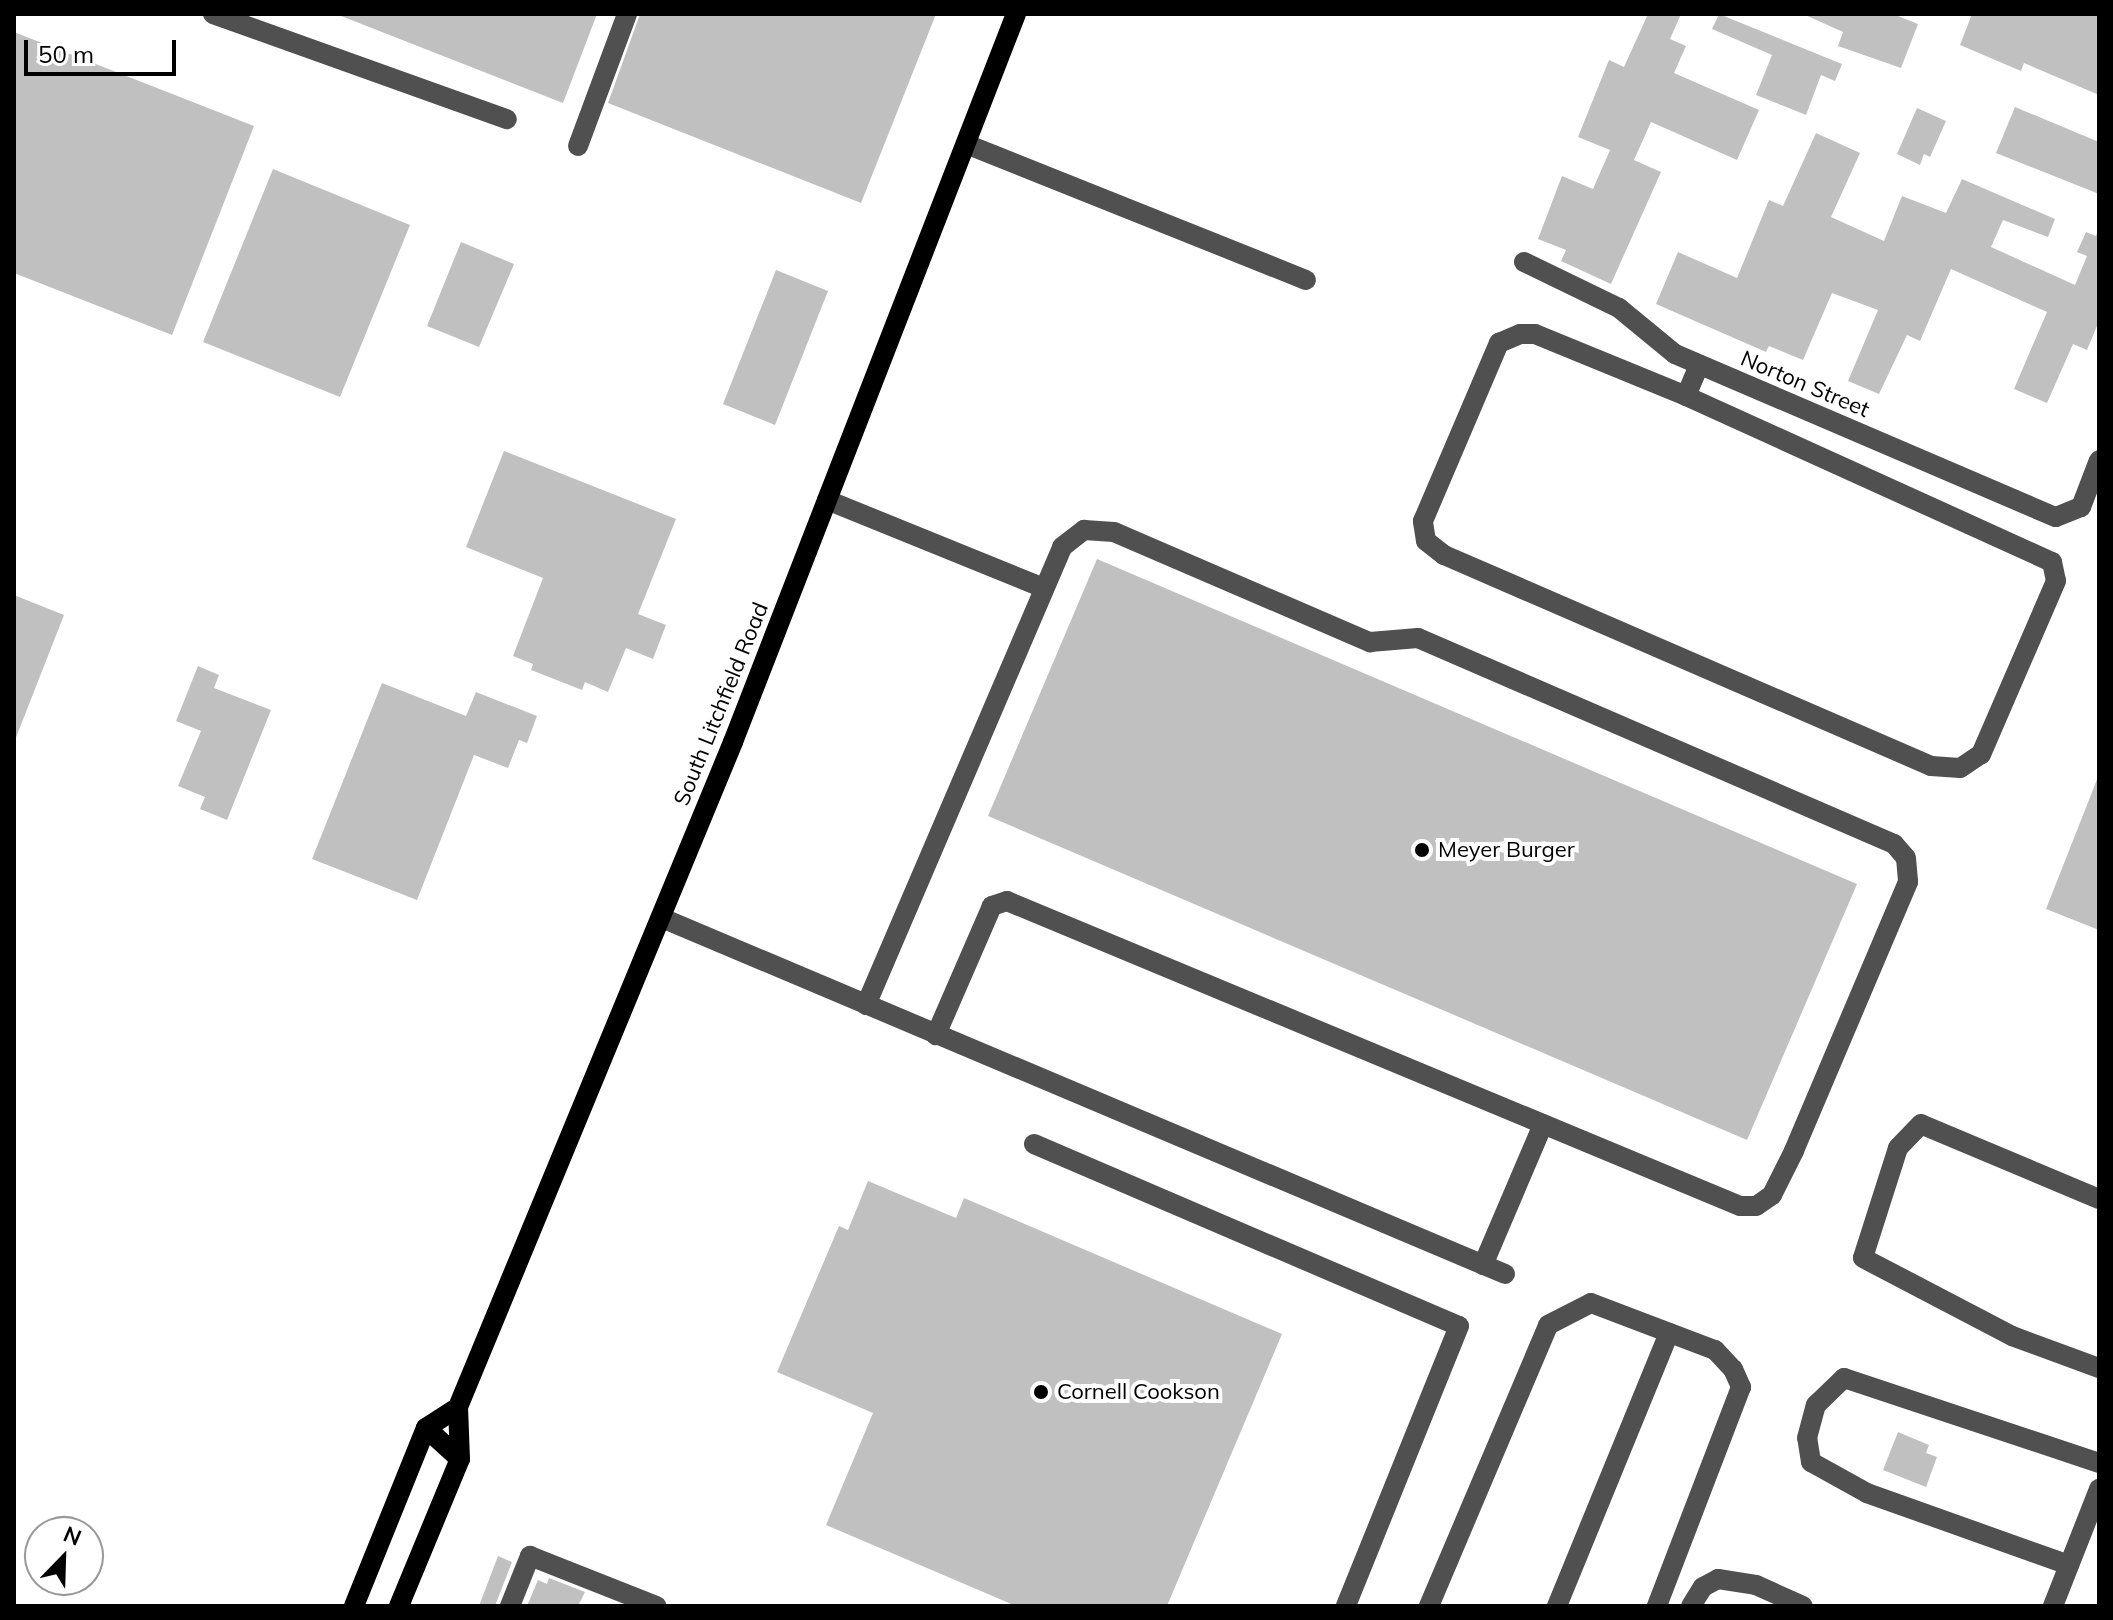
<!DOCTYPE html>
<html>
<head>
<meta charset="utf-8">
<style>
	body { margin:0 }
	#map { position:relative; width:2113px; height:1620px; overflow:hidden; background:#fff; font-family:Mulish,sans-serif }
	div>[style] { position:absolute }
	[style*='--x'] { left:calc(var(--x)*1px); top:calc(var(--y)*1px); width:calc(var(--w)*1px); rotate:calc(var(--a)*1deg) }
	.building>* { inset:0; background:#c0c0c0 }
	.minor>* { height:20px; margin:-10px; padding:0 10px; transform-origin:10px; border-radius:10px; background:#505050 }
	.major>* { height:20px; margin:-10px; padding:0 10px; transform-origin:10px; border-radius:10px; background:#000 }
	.dots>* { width:22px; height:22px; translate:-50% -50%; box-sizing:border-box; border:4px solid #fff; border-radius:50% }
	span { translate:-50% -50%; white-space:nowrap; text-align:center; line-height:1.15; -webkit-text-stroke:8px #fff; paint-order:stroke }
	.street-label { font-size:22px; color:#000 }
	.poi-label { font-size:22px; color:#000 }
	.left { translate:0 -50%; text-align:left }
	.frame { position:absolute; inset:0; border:16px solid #000; pointer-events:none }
	.north { position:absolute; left:24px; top:1516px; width:80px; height:80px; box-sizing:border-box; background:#fff; border:2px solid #999; border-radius:50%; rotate:23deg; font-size:22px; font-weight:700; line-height:32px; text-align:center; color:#000 }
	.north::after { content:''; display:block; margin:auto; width:28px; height:36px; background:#000; clip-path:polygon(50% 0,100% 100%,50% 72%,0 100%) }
	.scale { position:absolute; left:24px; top:40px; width:152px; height:36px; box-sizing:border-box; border:4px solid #000; border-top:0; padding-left:10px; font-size:24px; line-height:28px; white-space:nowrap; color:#000; -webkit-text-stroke:6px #fff; paint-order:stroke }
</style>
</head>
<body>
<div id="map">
	<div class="building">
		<div style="clip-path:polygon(336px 14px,597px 14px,563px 103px)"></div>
		<div style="clip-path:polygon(640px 14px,936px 14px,861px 203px,608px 103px)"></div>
		<div style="clip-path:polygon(1648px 14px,1681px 14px,1670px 39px,1686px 46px,1674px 73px,1759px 110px,1737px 160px,1651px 122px,1634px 160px,1661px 172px,1611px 284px,1561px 261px,1566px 250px,1538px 239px,1562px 176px,1593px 189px,1610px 150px,1578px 137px,1609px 60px,1624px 67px)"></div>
		<div style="clip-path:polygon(1719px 14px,1842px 64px,1835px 81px,1821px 75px,1806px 115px,1756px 95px,1772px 55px,1712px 29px)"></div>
		<div style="clip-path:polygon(1803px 14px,1893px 14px,1918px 24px,1901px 68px,1838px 46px,1843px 32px)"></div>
		<div style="clip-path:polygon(1972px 14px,2099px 14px,2099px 95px,2024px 63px,2021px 71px,1960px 45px)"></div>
		<div style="clip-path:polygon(14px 32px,254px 126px,172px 335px,14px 273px)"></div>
		<div style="clip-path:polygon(2015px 107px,2099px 142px,2099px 194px,1996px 153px)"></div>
		<div style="clip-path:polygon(1917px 108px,1946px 121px,1930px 157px,1924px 154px,1920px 165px,1897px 154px)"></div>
		<div style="clip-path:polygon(1816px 133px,1860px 153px,1831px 217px,1884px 241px,1902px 196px,1946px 213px,1962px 179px,2055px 219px,2048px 237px,2003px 220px,1991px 247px,2075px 285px,2087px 256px,2077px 252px,2086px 232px,2096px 236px,2099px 229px,2099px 321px,2087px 350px,2073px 344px,2047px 403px,2014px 389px,2047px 312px,1951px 269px,1920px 341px,1907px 335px,1879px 394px,1848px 381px,1878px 310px,1832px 293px,1803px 360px,1769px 346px,1766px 352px,1656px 304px,1678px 252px,1737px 278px,1769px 200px,1783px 206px)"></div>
		<div style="clip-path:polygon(273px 169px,410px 225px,340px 397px,203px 342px)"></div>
		<div style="clip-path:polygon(461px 242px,514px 264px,479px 347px,427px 326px)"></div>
		<div style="clip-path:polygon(776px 270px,828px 291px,775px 425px,723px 404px)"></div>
		<div style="clip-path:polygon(504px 451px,676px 519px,638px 614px,666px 625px,653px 659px,626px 648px,608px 692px,585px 682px,582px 690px,531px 670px,533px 664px,513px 656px,543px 578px,466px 547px)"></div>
		<div style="clip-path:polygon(1097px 559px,1857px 884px,1747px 1140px,988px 816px)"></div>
		<div style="clip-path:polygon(14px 595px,64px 615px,15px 740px,14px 740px)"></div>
		<div style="clip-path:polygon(198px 666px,219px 675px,214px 688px,271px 710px,227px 820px,200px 809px,205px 797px,178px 786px,201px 731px,176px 721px)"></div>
		<div style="clip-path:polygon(382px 683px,466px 716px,476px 692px,537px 716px,527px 743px,519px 740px,508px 768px,474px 755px,417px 900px,312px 859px)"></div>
		<div style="clip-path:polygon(2098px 777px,2099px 777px,2099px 930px,2046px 909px)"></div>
		<div style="clip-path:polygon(868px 1181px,956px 1218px,964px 1198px,1282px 1334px,1167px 1606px,1016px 1606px,826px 1525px,873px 1413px,777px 1372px,839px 1226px,848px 1230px)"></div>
		<div style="clip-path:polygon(1898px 1432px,1929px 1445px,1926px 1453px,1937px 1457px,1926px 1487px,1883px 1470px)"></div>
		<div style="clip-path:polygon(498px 1556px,512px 1562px,495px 1606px,479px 1606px)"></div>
		<div style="clip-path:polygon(549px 1578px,585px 1592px,578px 1606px,527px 1606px,538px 1580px,547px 1584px)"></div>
	</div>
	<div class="minor">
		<div style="--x:213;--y:14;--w:312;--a:19.7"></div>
		<div style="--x:966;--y:144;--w:366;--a:21.8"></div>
		<div style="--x:578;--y:146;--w:141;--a:-69.6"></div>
		<div style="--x:1524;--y:262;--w:106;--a:25.8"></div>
		<div style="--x:1619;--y:308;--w:72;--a:39.4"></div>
		<div style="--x:1675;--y:354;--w:414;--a:23.2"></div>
		<div style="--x:2056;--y:517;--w:27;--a:-22"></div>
		<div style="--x:2081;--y:507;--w:50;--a:-69"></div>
		<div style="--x:1686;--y:396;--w:402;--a:24.4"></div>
		<div style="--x:2052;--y:562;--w:19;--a:78"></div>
		<div style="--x:2056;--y:581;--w:189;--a:113.4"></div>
		<div style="--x:1981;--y:754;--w:25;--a:146"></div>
		<div style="--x:1960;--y:768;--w:29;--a:-176"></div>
		<div style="--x:1931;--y:766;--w:531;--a:-156.57"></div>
		<div style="--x:1444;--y:555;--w:23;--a:-142"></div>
		<div style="--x:1426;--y:541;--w:20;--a:-99"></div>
		<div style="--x:1423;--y:521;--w:194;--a:-66.9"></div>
		<div style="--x:1499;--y:343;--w:23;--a:-23"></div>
		<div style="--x:1520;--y:334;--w:15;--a:0"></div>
		<div style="--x:1535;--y:334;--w:163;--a:22.3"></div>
		<div style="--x:1686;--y:396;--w:34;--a:-67"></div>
		<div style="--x:827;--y:500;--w:234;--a:22.1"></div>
		<div style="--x:662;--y:918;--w:915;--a:22.89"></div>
		<div style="--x:866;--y:1005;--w:498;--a:-66.8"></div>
		<div style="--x:1062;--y:547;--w:28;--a:-38"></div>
		<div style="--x:1084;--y:530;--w:30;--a:4"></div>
		<div style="--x:1114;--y:532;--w:279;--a:23.3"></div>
		<div style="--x:1370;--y:642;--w:48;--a:-4.8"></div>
		<div style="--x:1418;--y:638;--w:519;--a:23.4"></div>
		<div style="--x:1894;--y:844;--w:18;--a:49"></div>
		<div style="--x:1906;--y:858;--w:24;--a:85"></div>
		<div style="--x:1908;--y:882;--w:292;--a:113"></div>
		<div style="--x:1794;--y:1151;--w:49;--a:116.6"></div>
		<div style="--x:1772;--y:1195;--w:19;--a:145"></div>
		<div style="--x:1756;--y:1206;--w:16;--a:180"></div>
		<div style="--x:1740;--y:1206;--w:794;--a:-157.41"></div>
		<div style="--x:1007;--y:901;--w:16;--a:162"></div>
		<div style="--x:992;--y:906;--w:141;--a:113.5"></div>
		<div style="--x:1034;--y:1144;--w:462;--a:23.2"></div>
		<div style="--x:1459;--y:1326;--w:302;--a:112"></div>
		<div style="--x:2099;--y:1199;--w:193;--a:-157.2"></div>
		<div style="--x:1921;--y:1124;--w:33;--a:134"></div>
		<div style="--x:1898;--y:1148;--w:115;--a:107.7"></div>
		<div style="--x:1863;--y:1258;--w:168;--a:27.6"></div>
		<div style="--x:2012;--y:1336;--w:93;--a:20.2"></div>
		<div style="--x:1483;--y:1265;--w:153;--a:-66.9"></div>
		<div style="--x:2069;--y:1565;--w:214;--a:-160.4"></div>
		<div style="--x:1867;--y:1493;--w:64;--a:-151"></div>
		<div style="--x:1811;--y:1462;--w:24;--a:-99"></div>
		<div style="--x:1807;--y:1438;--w:34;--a:-75"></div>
		<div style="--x:1816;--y:1405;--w:39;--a:-44"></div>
		<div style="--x:1844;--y:1378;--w:269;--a:18.4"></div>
		<div style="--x:510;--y:1606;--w:54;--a:-68.2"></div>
		<div style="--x:530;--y:1556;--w:136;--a:21.6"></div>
		<div style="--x:1429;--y:1606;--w:305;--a:-67"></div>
		<div style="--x:1548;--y:1325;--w:48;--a:-27.1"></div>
		<div style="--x:1591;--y:1303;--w:133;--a:20.8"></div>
		<div style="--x:1715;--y:1350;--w:26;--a:47"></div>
		<div style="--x:1733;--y:1369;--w:20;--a:66"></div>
		<div style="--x:1741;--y:1387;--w:235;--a:111"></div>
		<div style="--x:1557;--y:1606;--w:295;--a:-67.7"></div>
		<div style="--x:1691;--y:1606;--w:22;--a:-58"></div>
		<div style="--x:1703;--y:1587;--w:17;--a:-28"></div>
		<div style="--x:1718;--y:1579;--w:38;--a:9"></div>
		<div style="--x:1756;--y:1585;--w:51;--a:24.1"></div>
		<div style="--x:2053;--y:1606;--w:126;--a:-68.5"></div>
	</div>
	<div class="major">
		<div style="--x:426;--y:1428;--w:46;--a:42.4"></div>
		<div style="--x:354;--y:1606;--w:192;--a:-68"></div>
		<div style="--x:426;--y:1428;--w:38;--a:-33"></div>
		<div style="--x:399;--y:1606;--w:159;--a:-67.5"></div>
		<div style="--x:460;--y:1459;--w:52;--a:-92.2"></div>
		<div style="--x:458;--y:1407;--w:720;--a:-67.53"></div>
		<div style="--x:733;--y:742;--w:781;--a:-68.76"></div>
	</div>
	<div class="dots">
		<div style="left:1422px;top:850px;background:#000"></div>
		<div style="left:1041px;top:1392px;background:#000"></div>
	</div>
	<div class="street-label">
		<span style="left:1805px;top:384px;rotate:23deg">Norton Street</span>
		<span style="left:721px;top:704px;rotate:-68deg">South Litchfield Road</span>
	</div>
	<div class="poi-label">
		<span class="left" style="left:1438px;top:850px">Meyer Burger</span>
		<span class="left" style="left:1057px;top:1392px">Cornell Cookson</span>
	</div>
	<div class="frame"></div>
	<div class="north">N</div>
	<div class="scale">50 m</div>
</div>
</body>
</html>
